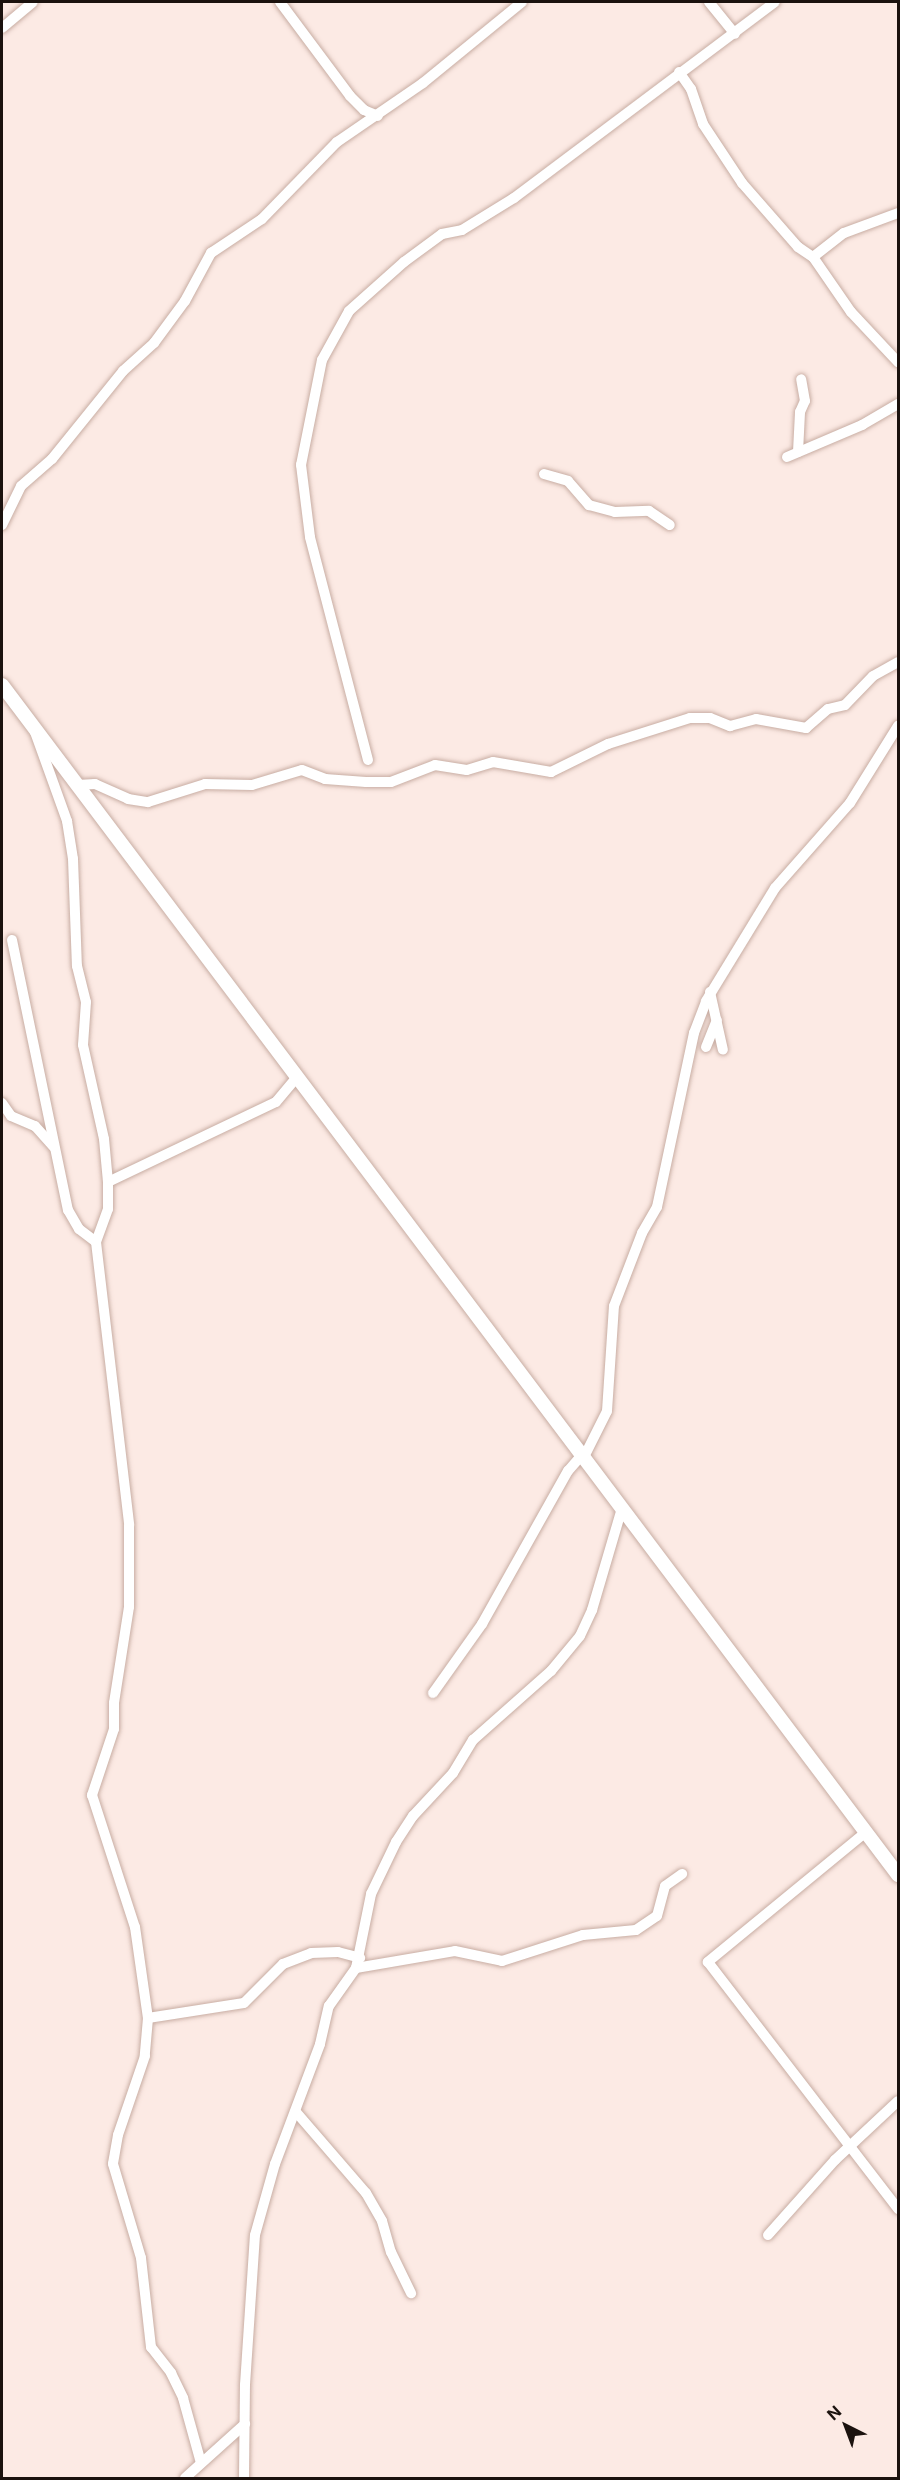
<!DOCTYPE html>
<html>
<head>
<meta charset="utf-8">
<style>
	body { margin:0 }
	#map { position:relative; width:900px; height:2480px; overflow:hidden; background:#fceae4; font-family:Inter,sans-serif }
	div>[style] { position:absolute }
	[style*='--x'] { left:calc(var(--x)*1px); top:calc(var(--y)*1px); width:calc(var(--w)*1px); rotate:calc(var(--a)*1deg) }
	.roads { filter:drop-shadow(0 0 2px #c8ada3) drop-shadow(0 0 2px #c8ada3) }
	.street>* { height:10px; margin:-5px; padding:0 5px; transform-origin:5px; border-radius:5px; background:#fff }
	.secondary>* { height:14px; margin:-7px; padding:0 7px; transform-origin:7px; border-radius:7px; background:#fff }
	span { translate:-50% -50%; white-space:nowrap; text-align:center; line-height:1.15; -webkit-text-stroke:4.5px #fceae4; paint-order:stroke }
	.frame { position:absolute; inset:0; border:3px solid #1b120e; pointer-events:none }
	.north { position:absolute; left:816px; top:2396px; width:60px; height:60px; -webkit-text-stroke:4px #fceae4; paint-order:stroke; rotate:318deg; font-size:16px; font-weight:700; line-height:24px; text-align:center; color:#1b120e }
	.north::after { content:''; display:block; margin:auto; width:21px; height:27px; background:#1b120e; clip-path:polygon(50% 0,100% 100%,50% 72%,0 100%) }
</style>
</head>
<body>
<div id="map">
	<div class="roads">
		<div class="street">
			<div style="--x:280;--y:2;--w:117;--a:53.3"></div>
			<div style="--x:350;--y:96;--w:20;--a:45"></div>
			<div style="--x:364;--y:110;--w:15;--a:23"></div>
			<div style="--x:709;--y:2;--w:41;--a:50.9"></div>
			<div style="--x:2;--y:28;--w:40;--a:-40"></div>
			<div style="--x:679;--y:72;--w:21;--a:55"></div>
			<div style="--x:691;--y:89;--w:37;--a:71"></div>
			<div style="--x:703;--y:124;--w:71;--a:56.5"></div>
			<div style="--x:742;--y:183;--w:85;--a:48.8"></div>
			<div style="--x:798;--y:247;--w:18;--a:34"></div>
			<div style="--x:813;--y:257;--w:67;--a:55.4"></div>
			<div style="--x:851;--y:312;--w:69;--a:46.8"></div>
			<div style="--x:813;--y:257;--w:39;--a:-38"></div>
			<div style="--x:844;--y:233;--w:58;--a:-20.3"></div>
			<div style="--x:798;--y:452;--w:40;--a:-87.1"></div>
			<div style="--x:800;--y:412;--w:12;--a:-66"></div>
			<div style="--x:805;--y:401;--w:22;--a:-100"></div>
			<div style="--x:787;--y:457;--w:82;--a:-23.1"></div>
			<div style="--x:862;--y:425;--w:42;--a:-30.3"></div>
			<div style="--x:544;--y:474;--w:25;--a:16"></div>
			<div style="--x:568;--y:481;--w:32;--a:49"></div>
			<div style="--x:589;--y:505;--w:27;--a:15"></div>
			<div style="--x:615;--y:512;--w:34;--a:-2"></div>
			<div style="--x:649;--y:511;--w:25;--a:34"></div>
			<div style="--x:2;--y:525;--w:43;--a:-64"></div>
			<div style="--x:21;--y:486;--w:41;--a:-41.1"></div>
			<div style="--x:52;--y:459;--w:113;--a:-51.1"></div>
			<div style="--x:123;--y:371;--w:42;--a:-42.1"></div>
			<div style="--x:154;--y:343;--w:52;--a:-53.6"></div>
			<div style="--x:185;--y:301;--w:55;--a:-61.6"></div>
			<div style="--x:211;--y:253;--w:61;--a:-33.7"></div>
			<div style="--x:262;--y:219;--w:107;--a:-45.8"></div>
			<div style="--x:337;--y:142;--w:104;--a:-34.5"></div>
			<div style="--x:423;--y:83;--w:128;--a:-39.3"></div>
			<div style="--x:35;--y:732;--w:95;--a:70.2"></div>
			<div style="--x:67;--y:821;--w:38;--a:81"></div>
			<div style="--x:73;--y:859;--w:107;--a:87.9"></div>
			<div style="--x:77;--y:966;--w:37;--a:76"></div>
			<div style="--x:86;--y:1002;--w:43;--a:94"></div>
			<div style="--x:83;--y:1045;--w:96;--a:77.4"></div>
			<div style="--x:104;--y:1139;--w:43;--a:84.7"></div>
			<div style="--x:108;--y:1182;--w:27;--a:90"></div>
			<div style="--x:108;--y:1209;--w:35;--a:110"></div>
			<div style="--x:96;--y:1242;--w:285;--a:83.3"></div>
			<div style="--x:129;--y:1525;--w:82;--a:90"></div>
			<div style="--x:129;--y:1607;--w:97;--a:98.9"></div>
			<div style="--x:114;--y:1703;--w:26;--a:90"></div>
			<div style="--x:114;--y:1729;--w:70;--a:108.4"></div>
			<div style="--x:92;--y:1795;--w:139;--a:72"></div>
			<div style="--x:135;--y:1927;--w:92;--a:81.9"></div>
			<div style="--x:148;--y:2018;--w:38;--a:95"></div>
			<div style="--x:145;--y:2056;--w:83;--a:108.9"></div>
			<div style="--x:118;--y:2135;--w:29;--a:100"></div>
			<div style="--x:113;--y:2164;--w:98;--a:73.4"></div>
			<div style="--x:141;--y:2258;--w:90;--a:83.6"></div>
			<div style="--x:151;--y:2347;--w:33;--a:52"></div>
			<div style="--x:171;--y:2373;--w:28;--a:64"></div>
			<div style="--x:183;--y:2398;--w:67;--a:74.5"></div>
			<div style="--x:368;--y:760;--w:230;--a:-104.6"></div>
			<div style="--x:310;--y:537;--w:73;--a:-97.1"></div>
			<div style="--x:301;--y:465;--w:107;--a:-78.7"></div>
			<div style="--x:322;--y:360;--w:56;--a:-61.1"></div>
			<div style="--x:349;--y:311;--w:74;--a:-41.7"></div>
			<div style="--x:404;--y:262;--w:47;--a:-36.4"></div>
			<div style="--x:442;--y:234;--w:20;--a:-11"></div>
			<div style="--x:462;--y:230;--w:61;--a:-31.6"></div>
			<div style="--x:514;--y:198;--w:326;--a:-36.9"></div>
			<div style="--x:77;--y:785;--w:18;--a:-3"></div>
			<div style="--x:95;--y:784;--w:36;--a:24"></div>
			<div style="--x:128;--y:799;--w:20;--a:9"></div>
			<div style="--x:148;--y:802;--w:60;--a:-17.5"></div>
			<div style="--x:205;--y:784;--w:47;--a:1.2"></div>
			<div style="--x:252;--y:785;--w:52;--a:-16.7"></div>
			<div style="--x:302;--y:770;--w:25;--a:21"></div>
			<div style="--x:325;--y:779;--w:41;--a:4.2"></div>
			<div style="--x:366;--y:782;--w:25;--a:0"></div>
			<div style="--x:391;--y:782;--w:47;--a:-21.1"></div>
			<div style="--x:435;--y:765;--w:32;--a:9"></div>
			<div style="--x:467;--y:770;--w:27;--a:-17"></div>
			<div style="--x:493;--y:762;--w:59;--a:9.8"></div>
			<div style="--x:551;--y:772;--w:64;--a:-26.2"></div>
			<div style="--x:608;--y:744;--w:86;--a:-17.6"></div>
			<div style="--x:690;--y:718;--w:20;--a:0"></div>
			<div style="--x:710;--y:718;--w:22;--a:22"></div>
			<div style="--x:730;--y:726;--w:27;--a:-15"></div>
			<div style="--x:756;--y:719;--w:51;--a:10.2"></div>
			<div style="--x:806;--y:728;--w:29;--a:-41"></div>
			<div style="--x:828;--y:709;--w:17;--a:-13"></div>
			<div style="--x:845;--y:705;--w:40;--a:-46"></div>
			<div style="--x:873;--y:676;--w:29;--a:-29"></div>
			<div style="--x:12;--y:940;--w:276;--a:78.3"></div>
			<div style="--x:68;--y:1210;--w:22;--a:60"></div>
			<div style="--x:79;--y:1229;--w:21;--a:37"></div>
			<div style="--x:710;--y:992;--w:59;--a:77.4"></div>
			<div style="--x:706;--y:1047;--w:29;--a:-68"></div>
			<div style="--x:2;--y:1103;--w:16;--a:55"></div>
			<div style="--x:11;--y:1116;--w:26;--a:23"></div>
			<div style="--x:35;--y:1126;--w:28;--a:48"></div>
			<div style="--x:108;--y:1182;--w:186;--a:-25.5"></div>
			<div style="--x:276;--y:1102;--w:33;--a:-50"></div>
			<div style="--x:584;--y:1457;--w:51;--a:-63.4"></div>
			<div style="--x:607;--y:1411;--w:105;--a:-86.2"></div>
			<div style="--x:614;--y:1306;--w:78;--a:-69"></div>
			<div style="--x:642;--y:1233;--w:30;--a:-60"></div>
			<div style="--x:657;--y:1207;--w:178;--a:-78"></div>
			<div style="--x:694;--y:1033;--w:34;--a:-69"></div>
			<div style="--x:706;--y:1001;--w:132;--a:-58.6"></div>
			<div style="--x:775;--y:888;--w:113;--a:-48.6"></div>
			<div style="--x:850;--y:803;--w:91;--a:-58.1"></div>
			<div style="--x:433;--y:1693;--w:85;--a:-54.6"></div>
			<div style="--x:482;--y:1624;--w:176;--a:-60.7"></div>
			<div style="--x:568;--y:1471;--w:21;--a:-49"></div>
			<div style="--x:866;--y:1832;--w:205;--a:140.6"></div>
			<div style="--x:708;--y:1962;--w:312;--a:52.4"></div>
			<div style="--x:356;--y:1968;--w:100;--a:-9.7"></div>
			<div style="--x:455;--y:1951;--w:48;--a:12"></div>
			<div style="--x:502;--y:1961;--w:85;--a:-17.8"></div>
			<div style="--x:583;--y:1935;--w:53;--a:-5.4"></div>
			<div style="--x:636;--y:1930;--w:25;--a:-34"></div>
			<div style="--x:657;--y:1916;--w:31;--a:-75"></div>
			<div style="--x:665;--y:1886;--w:21;--a:-35"></div>
			<div style="--x:148;--y:2018;--w:97;--a:-8.9"></div>
			<div style="--x:244;--y:2003;--w:55;--a:-45"></div>
			<div style="--x:283;--y:1964;--w:30;--a:-21"></div>
			<div style="--x:311;--y:1953;--w:27;--a:-2"></div>
			<div style="--x:338;--y:1952;--w:23;--a:15"></div>
			<div style="--x:296;--y:2112;--w:107;--a:49.2"></div>
			<div style="--x:366;--y:2193;--w:32;--a:60"></div>
			<div style="--x:382;--y:2221;--w:32;--a:74"></div>
			<div style="--x:391;--y:2252;--w:46;--a:64"></div>
			<div style="--x:768;--y:2235;--w:101;--a:-48.2"></div>
			<div style="--x:835;--y:2160;--w:86;--a:-43.1"></div>
			<div style="--x:185;--y:2478;--w:81;--a:-42"></div>
			<div style="--x:244;--y:2478;--w:93;--a:-89.4"></div>
			<div style="--x:245;--y:2385;--w:150;--a:-86.2"></div>
			<div style="--x:255;--y:2235;--w:74;--a:-74.3"></div>
			<div style="--x:275;--y:2164;--w:128;--a:-69.4"></div>
			<div style="--x:320;--y:2044;--w:39;--a:-77"></div>
			<div style="--x:329;--y:2006;--w:47;--a:-54.6"></div>
			<div style="--x:356;--y:1968;--w:76;--a:-78.5"></div>
			<div style="--x:371;--y:1894;--w:58;--a:-64.3"></div>
			<div style="--x:396;--y:1842;--w:31;--a:-57"></div>
			<div style="--x:413;--y:1816;--w:59;--a:-47.1"></div>
			<div style="--x:453;--y:1773;--w:39;--a:-59"></div>
			<div style="--x:473;--y:1740;--w:104;--a:-41.5"></div>
			<div style="--x:551;--y:1671;--w:45;--a:-50.4"></div>
			<div style="--x:580;--y:1636;--w:29;--a:-65"></div>
			<div style="--x:592;--y:1610;--w:106;--a:-73.6"></div>
		</div>
		<div class="secondary">
			<div style="--x:2;--y:685;--w:1490;--a:53.02"></div>
		</div>
	</div>
	<div class="frame"></div>
	<div class="north">N</div>
</div>
</body>
</html>
